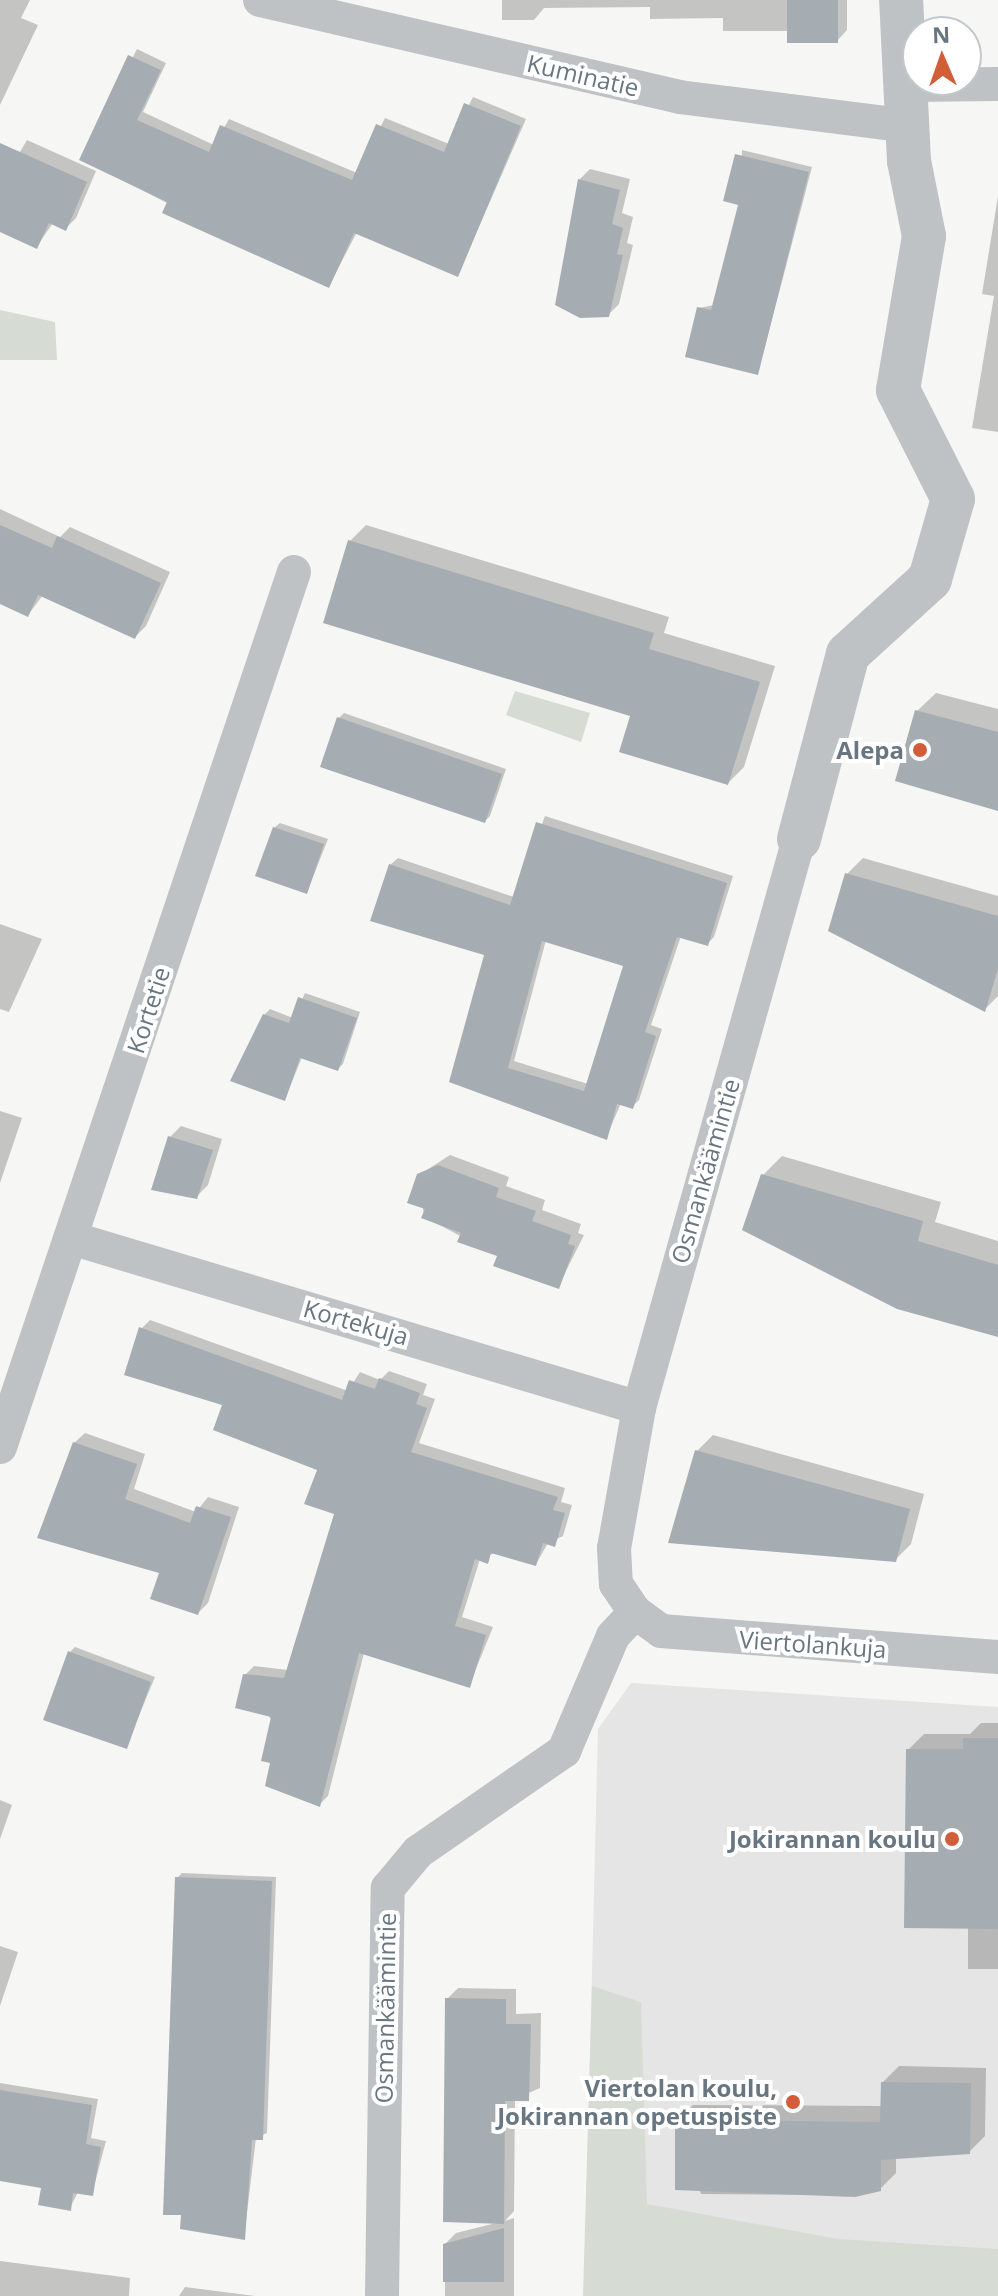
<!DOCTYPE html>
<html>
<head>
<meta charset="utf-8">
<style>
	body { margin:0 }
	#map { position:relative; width:998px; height:2296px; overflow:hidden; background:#f6f6f4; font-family:"Open Sans",sans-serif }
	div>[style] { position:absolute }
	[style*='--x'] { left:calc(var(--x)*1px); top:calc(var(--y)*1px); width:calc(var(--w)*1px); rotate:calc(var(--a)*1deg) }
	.built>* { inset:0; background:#e4e5e4 }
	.green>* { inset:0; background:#d6dbd3 }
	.shadow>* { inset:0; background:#0003 }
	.building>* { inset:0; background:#a6adb2 }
	.minor>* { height:34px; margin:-17px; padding:0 17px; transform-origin:17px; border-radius:17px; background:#bec2c5 }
	.tertiary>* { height:44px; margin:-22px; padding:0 22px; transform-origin:22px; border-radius:22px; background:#bec2c5 }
	.dots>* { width:22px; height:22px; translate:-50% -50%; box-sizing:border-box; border:4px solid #fff; border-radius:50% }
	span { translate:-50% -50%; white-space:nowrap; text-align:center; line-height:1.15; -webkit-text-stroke:8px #fff; paint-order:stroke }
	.street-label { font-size:24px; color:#687681 }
	.poi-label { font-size:24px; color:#687681; font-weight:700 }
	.right { translate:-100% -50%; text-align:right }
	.north { position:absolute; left:902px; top:16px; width:80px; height:80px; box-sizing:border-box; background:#fff; border:2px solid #c3c8cd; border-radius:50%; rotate:358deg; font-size:22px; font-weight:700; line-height:32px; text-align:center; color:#687681 }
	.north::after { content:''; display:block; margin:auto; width:28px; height:36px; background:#d15d39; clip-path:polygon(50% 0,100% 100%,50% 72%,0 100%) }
</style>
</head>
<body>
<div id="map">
	<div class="built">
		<div style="clip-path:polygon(631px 1683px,998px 1707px,998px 2296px,586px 2218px,598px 1729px)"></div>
	</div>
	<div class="green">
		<div style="clip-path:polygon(0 310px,55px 322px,57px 360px,0 360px)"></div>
		<div style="clip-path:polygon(515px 691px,590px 713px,581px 742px,506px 715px)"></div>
		<div style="clip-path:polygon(592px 1986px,641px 2002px,647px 2204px,838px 2239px,998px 2249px,998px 2296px,583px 2296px)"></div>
	</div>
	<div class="shadow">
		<div style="clip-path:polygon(0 0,30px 0,21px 18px,38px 25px,0 105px)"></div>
		<div style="clip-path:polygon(502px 0,847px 0,847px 30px,837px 41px,789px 31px,723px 31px,723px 18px,650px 19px,650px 7px,544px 8px,534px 20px,502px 20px)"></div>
		<div style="clip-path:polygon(137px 49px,166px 63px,143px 112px,214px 145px,229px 119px,357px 173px,385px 118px,449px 144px,473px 97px,526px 119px,458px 275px,357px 232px,329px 286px,81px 159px)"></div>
		<div style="clip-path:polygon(27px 140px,96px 171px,76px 218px,65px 229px,53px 223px,37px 246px,0 229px,0 186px)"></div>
		<div style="clip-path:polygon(742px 150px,812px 167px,758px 373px,699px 308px,714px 305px,740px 204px)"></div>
		<div style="clip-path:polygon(590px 169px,630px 179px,622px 213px,633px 217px,627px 243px,633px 245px,619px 304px,608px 315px,579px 180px)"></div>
		<div style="clip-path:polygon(998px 196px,998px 432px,972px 428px,994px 296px,982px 294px)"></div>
		<div style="clip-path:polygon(0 509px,60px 537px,70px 527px,170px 572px,146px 626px,135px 637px,43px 595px,28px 615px,0 602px)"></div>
		<div style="clip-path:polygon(366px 525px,669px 617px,664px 633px,775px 666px,744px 767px,728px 783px,632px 715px,350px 541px)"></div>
		<div style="clip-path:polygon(936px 693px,998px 709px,998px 809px,917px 711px)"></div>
		<div style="clip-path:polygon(344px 713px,506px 769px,490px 816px,485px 821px,339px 718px)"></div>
		<div style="clip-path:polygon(evenodd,545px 816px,733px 876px,714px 937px,707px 944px,681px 936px,651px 1025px,662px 1029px,639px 1100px,632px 1107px,621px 1103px,606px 1138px,451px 1080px,487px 954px,390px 865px,398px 858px,514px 897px,545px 816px,546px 940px,626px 965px,588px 1084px,514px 1061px,546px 940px)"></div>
		<div style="clip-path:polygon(280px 823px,328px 839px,307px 892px,274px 828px)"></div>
		<div style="clip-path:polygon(863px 858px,998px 896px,998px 996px,985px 1009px,847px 874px)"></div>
		<div style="clip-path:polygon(0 924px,42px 939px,9px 1012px,0 1009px)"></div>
		<div style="clip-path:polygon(305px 993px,360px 1012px,343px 1064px,338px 1069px,302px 1057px,285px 1099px,264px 1015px,270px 1009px,293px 1018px)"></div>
		<div style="clip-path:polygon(0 1111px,22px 1118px,0 1183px)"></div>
		<div style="clip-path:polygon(181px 1126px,222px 1139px,208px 1185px,197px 1196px,170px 1137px)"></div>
		<div style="clip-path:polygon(450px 1155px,509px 1177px,506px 1186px,545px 1200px,542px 1210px,581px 1224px,578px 1233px,584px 1235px,558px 1287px,424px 1217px,419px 1175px)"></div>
		<div style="clip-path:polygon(782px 1156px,941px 1202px,935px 1222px,998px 1241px,998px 1335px,763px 1175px)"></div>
		<div style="clip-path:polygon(150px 1320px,348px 1391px,360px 1372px,380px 1380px,389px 1371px,427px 1384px,423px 1395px,435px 1399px,419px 1443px,565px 1488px,561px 1502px,572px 1505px,563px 1536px,548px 1543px,536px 1564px,497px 1552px,480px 1559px,462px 1617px,493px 1627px,469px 1686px,364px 1653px,328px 1796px,320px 1804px,245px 1675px,254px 1666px,288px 1670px,337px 1513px,319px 1468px,225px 1404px,141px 1329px)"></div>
		<div style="clip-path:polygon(85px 1433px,145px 1454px,134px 1489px,196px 1512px,208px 1497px,239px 1507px,208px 1603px,198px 1613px,74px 1443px)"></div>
		<div style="clip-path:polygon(713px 1435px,924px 1494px,911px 1544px,895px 1560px,697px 1451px)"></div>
		<div style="clip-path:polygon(75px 1647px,155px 1677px,126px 1747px,70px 1652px)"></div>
		<div style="clip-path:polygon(981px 1723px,998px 1723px,998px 1969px,968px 1969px,968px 1927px,908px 1750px,924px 1734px,970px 1734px)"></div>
		<div style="clip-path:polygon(0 1800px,12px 1805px,0 1839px)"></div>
		<div style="clip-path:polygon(182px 1873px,276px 1877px,267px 2133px,256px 2138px,244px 2238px,177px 1878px)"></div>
		<div style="clip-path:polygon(0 1946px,18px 1952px,0 2006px)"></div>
		<div style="clip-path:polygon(458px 1988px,516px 1989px,516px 2014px,541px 2013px,540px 2088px,515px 2099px,514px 2211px,505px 2221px,514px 2218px,514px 2296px,445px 2296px,445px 2244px,456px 2233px,496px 2223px,447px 1999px)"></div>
		<div style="clip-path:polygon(899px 2066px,986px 2068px,985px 2136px,969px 2152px,896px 2157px,896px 2173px,880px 2189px,855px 2195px,701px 2194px,677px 2121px,693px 2105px,882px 2106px,883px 2082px)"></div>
		<div style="clip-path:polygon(0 2083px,98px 2099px,91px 2138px,106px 2141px,92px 2194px,78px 2192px,70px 2208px,43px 2186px,0 2179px)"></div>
		<div style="clip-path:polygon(0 2261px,130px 2278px,129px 2296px,0 2296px)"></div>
		<div style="clip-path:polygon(185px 2287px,255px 2296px,179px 2296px)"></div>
	</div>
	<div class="building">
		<div style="clip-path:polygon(787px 0,838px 0,838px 43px,787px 43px)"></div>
		<div style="clip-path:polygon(128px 55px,161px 70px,137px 120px,209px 152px,220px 125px,352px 180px,376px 124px,444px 152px,464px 103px,521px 126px,458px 277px,354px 233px,329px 288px,162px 213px,167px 202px,79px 160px)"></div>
		<div style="clip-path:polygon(0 143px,87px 182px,66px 231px,49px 223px,37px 249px,0 232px)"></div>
		<div style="clip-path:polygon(735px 154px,809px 172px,758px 375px,685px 357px,697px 307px,711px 310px,738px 205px,723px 201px)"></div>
		<div style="clip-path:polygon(578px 179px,620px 190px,612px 224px,623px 228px,617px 254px,623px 255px,609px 317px,580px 318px,555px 305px)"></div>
		<div style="clip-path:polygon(0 525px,52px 548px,57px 536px,161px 583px,135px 639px,38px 595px,28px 617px,0 604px)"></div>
		<div style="clip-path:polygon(348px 540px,654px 633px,649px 649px,760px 682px,728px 785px,619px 752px,630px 716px,323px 623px)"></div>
		<div style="clip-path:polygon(915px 710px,998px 732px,998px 811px,895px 781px)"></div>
		<div style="clip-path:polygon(337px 717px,502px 774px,485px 823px,320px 767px)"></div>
		<div style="clip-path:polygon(evenodd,536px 822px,727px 883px,708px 946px,677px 937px,645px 1032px,656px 1036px,633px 1109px,617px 1104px,607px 1140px,449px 1082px,484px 955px,370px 921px,389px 864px,510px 905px,536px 822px,542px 941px,623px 966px,584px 1091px,508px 1068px,542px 941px)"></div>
		<div style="clip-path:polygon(273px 827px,324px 844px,307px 894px,255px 876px)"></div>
		<div style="clip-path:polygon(845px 873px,998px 916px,998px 969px,985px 1012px,828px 931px)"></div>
		<div style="clip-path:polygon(298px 997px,357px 1018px,338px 1071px,300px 1058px,285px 1101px,230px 1081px,263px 1014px,289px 1023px)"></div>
		<div style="clip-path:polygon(168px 1136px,213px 1150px,197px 1199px,151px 1190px)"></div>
		<div style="clip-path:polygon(438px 1165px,499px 1188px,496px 1197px,536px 1211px,532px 1221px,571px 1235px,568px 1244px,575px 1246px,559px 1289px,493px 1266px,497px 1256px,457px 1242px,461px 1233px,421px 1218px,425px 1209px,407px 1203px,417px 1174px)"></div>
		<div style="clip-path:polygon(761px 1174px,923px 1221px,918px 1241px,998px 1265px,998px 1337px,897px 1309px,742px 1230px)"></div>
		<div style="clip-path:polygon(139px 1327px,342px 1400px,349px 1380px,375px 1389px,379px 1378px,420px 1393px,416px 1404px,427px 1408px,411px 1452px,558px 1497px,553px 1510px,565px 1513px,555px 1547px,543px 1543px,536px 1566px,491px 1553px,488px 1564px,475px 1559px,455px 1626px,486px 1635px,470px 1688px,359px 1653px,320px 1807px,265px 1786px,270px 1763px,261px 1761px,271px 1717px,235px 1708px,243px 1674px,284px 1678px,334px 1514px,304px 1504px,317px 1470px,213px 1430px,222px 1405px,124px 1375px)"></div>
		<div style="clip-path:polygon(73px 1442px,137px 1464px,125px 1499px,190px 1523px,196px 1506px,231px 1517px,198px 1615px,150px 1599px,159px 1573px,37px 1538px)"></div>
		<div style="clip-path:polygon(695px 1450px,910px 1509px,896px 1562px,668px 1543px)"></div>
		<div style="clip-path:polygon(68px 1651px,151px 1682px,127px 1749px,43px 1720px)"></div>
		<div style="clip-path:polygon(963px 1738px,998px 1738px,998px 1929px,904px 1928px,906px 1749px,963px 1749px)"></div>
		<div style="clip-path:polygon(175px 1877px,272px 1881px,263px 2140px,252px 2140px,245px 2240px,180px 2229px,181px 2215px,163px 2215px)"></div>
		<div style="clip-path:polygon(445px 1998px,506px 1999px,506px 2024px,531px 2024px,529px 2101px,505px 2101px,504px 2224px,443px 2222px)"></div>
		<div style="clip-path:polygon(881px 2082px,971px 2083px,970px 2154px,881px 2160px,881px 2191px,855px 2197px,675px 2190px,675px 2120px,880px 2122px)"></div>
		<div style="clip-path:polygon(0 2090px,92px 2105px,86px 2144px,101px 2147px,93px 2196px,73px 2193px,71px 2211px,38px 2205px,41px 2188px,0 2181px)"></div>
		<div style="clip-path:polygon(504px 2228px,504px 2282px,443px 2282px,443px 2244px)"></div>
	</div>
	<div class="minor">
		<div style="--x:260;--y:0;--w:430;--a:13"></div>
		<div style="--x:679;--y:97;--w:233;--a:7.2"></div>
		<div style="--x:908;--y:85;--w:90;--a:-0.6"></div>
		<div style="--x:799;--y:839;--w:591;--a:105.71"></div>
		<div style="--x:639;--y:1408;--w:142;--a:100.1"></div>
		<div style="--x:614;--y:1548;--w:36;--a:87"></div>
		<div style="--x:616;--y:1584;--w:34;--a:56"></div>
		<div style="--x:635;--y:1612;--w:32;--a:36"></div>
		<div style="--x:661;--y:1631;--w:338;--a:4.4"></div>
		<div style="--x:71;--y:1238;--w:593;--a:16.66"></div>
		<div style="--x:0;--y:1447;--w:923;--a:-71.43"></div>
		<div style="--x:382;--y:2296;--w:408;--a:-89.2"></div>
		<div style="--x:388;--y:1888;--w:47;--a:-50.2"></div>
		<div style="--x:418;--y:1852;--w:178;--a:-34.7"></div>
		<div style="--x:564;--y:1751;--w:125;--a:-66.9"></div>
		<div style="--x:613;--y:1636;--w:33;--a:-47"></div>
	</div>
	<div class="tertiary">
		<div style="--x:799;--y:839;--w:191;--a:-75.2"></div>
		<div style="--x:848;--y:654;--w:111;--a:-42.4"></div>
		<div style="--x:930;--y:579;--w:83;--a:-74"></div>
		<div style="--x:953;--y:499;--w:122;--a:-116.8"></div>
		<div style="--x:898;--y:390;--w:156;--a:-80.4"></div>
		<div style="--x:924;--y:236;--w:76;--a:-101.3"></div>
		<div style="--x:909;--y:161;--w:161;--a:-92.8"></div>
	</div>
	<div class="dots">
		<div style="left:920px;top:750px;background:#d15d39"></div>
		<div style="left:952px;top:1839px;background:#d15d39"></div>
		<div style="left:793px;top:2102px;background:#d15d39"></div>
	</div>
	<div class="street-label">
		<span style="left:583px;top:75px;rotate:13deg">Kuminatie</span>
		<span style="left:148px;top:1010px;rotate:-72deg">Kortetie</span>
		<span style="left:705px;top:1171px;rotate:-74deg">Osmankäämintie</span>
		<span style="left:356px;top:1322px;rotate:16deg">Kortekuja</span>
		<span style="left:813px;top:1644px;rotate:4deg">Viertolankuja</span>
		<span style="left:385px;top:2008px;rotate:-89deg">Osmankäämintie</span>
	</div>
	<div class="poi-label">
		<span class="right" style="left:904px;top:750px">Alepa</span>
		<span class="right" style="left:936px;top:1839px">Jokirannan koulu</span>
		<span class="right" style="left:777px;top:2102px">Viertolan koulu,<br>Jokirannan opetuspiste</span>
	</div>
	<div class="north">N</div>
</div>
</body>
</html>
